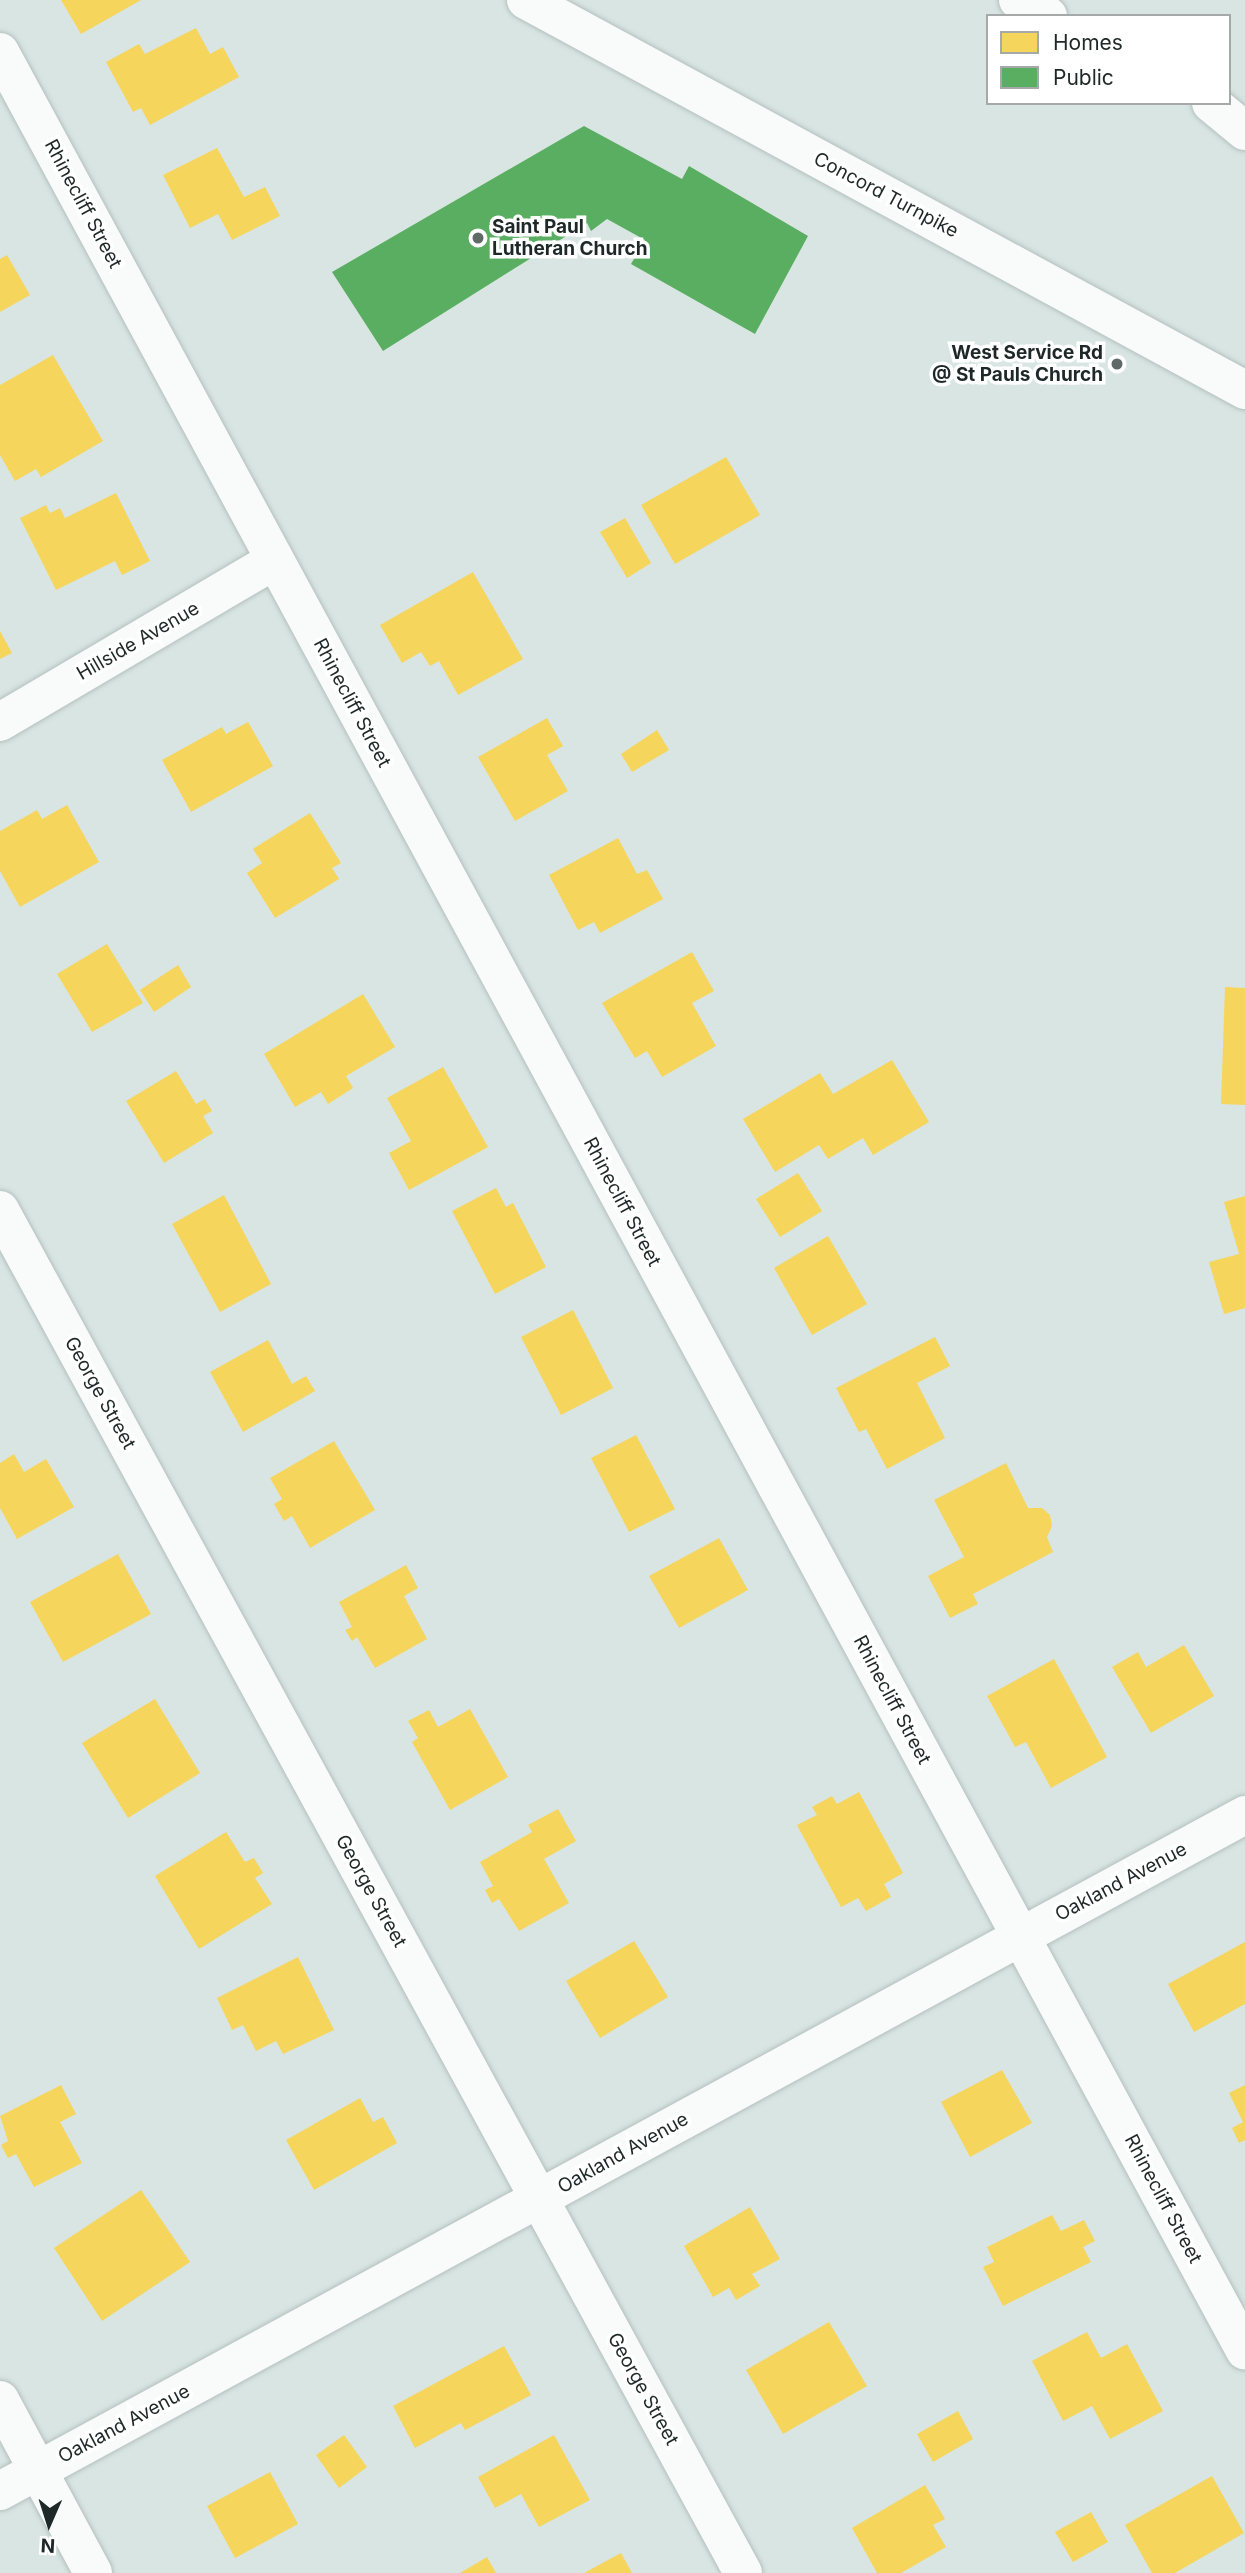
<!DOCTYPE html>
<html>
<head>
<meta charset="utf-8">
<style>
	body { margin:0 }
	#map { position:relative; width:1245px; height:2573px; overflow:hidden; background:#d8e5e2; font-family:Inter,sans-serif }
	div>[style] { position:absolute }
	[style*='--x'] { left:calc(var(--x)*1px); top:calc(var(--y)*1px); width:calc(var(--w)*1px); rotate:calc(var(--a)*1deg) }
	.homes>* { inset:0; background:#f6d55c }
	.public>* { inset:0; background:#5aae61 }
	.roads { filter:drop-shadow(0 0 2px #b5c0bd) drop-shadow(0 0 2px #b5c0bd) }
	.street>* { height:38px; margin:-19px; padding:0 19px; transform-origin:19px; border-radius:19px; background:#f9fbfb }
	.secondary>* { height:38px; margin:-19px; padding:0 19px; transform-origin:19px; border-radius:19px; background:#f9fbfb }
	.highway>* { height:38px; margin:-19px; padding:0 19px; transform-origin:19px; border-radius:19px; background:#f9fbfb }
	.dots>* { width:19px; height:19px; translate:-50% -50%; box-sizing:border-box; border:4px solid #fff; border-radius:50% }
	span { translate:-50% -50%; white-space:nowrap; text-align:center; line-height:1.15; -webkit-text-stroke:7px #fff; paint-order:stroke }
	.street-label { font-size:19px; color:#1e2826 }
	.poi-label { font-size:19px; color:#1e2826; font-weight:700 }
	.left { translate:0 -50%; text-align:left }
	.right { translate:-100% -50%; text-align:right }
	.legend { position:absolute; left:986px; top:14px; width:245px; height:91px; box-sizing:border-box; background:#fff; border:2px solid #a5a9a8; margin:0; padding:9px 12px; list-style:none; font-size:21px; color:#1e2826 }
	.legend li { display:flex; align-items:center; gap:14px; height:35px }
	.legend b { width:35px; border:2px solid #a5a9a8 }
	.north { position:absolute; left:14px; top:2489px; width:70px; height:70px; -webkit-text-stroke:5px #fff; paint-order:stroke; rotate:183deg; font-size:19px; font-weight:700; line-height:28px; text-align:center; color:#1e2826 }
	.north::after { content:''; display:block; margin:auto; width:24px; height:32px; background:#1e2826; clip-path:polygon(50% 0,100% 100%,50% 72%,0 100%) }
</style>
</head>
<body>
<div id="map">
	<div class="homes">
		<div style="clip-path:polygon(61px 0,141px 0,81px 34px)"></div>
		<div style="clip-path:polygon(196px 28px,210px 54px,223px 47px,239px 77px,150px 125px,141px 108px,133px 112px,106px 62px,139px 44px,145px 54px)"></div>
		<div style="clip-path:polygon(217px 148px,244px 197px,265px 187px,280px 216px,232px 240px,218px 214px,190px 228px,163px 175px)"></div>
		<div style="clip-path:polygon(7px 255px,30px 295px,0 312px,0 259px)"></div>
		<div style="clip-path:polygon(53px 355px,103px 441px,41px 477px,36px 469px,15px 481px,0 455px,0 385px)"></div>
		<div style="clip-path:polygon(726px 457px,760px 515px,675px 564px,641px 505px)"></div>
		<div style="clip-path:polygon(116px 493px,150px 561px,122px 575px,115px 561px,56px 590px,20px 518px,46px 505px,50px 513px,60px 508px,65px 518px)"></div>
		<div style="clip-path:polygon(625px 518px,651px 563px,627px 578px,600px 532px)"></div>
		<div style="clip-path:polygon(473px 572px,523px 659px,458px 695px,439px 661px,430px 666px,421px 652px,402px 663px,380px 625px)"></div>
		<div style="clip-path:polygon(0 631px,12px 653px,0 659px)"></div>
		<div style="clip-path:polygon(547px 718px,563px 746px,547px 755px,568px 791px,515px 821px,478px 757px)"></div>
		<div style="clip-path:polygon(248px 722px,273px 766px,191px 812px,162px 760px,222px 727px,226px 734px)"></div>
		<div style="clip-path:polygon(657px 730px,669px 750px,632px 772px,621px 754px)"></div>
		<div style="clip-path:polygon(67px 805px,99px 862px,20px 907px,0 871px,0 831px,37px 810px,42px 819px)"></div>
		<div style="clip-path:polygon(310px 813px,341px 863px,332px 868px,339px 879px,275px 918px,247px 873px,262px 863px,253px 849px)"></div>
		<div style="clip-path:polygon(618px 838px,637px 874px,647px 870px,663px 899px,600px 933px,594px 922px,578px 930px,549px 875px)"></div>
		<div style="clip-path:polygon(107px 944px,143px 1003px,92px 1032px,57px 974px)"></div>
		<div style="clip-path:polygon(692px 952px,714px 991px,692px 1003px,716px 1046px,662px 1077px,647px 1051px,635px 1058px,602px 1003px)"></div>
		<div style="clip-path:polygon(178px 965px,191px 987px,154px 1012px,140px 990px)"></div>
		<div style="clip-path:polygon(1225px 987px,1245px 988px,1245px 1105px,1221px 1104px)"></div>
		<div style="clip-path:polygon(363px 994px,395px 1047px,346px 1076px,353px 1088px,328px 1104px,321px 1092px,295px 1107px,264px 1054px)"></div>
		<div style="clip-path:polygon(892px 1060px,929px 1122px,873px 1155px,863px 1138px,828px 1159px,819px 1145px,775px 1172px,743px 1119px,820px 1073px,833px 1094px)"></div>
		<div style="clip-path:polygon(443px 1067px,488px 1147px,409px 1190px,389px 1153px,411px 1141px,387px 1098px)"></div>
		<div style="clip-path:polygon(176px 1071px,196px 1104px,205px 1099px,212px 1111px,203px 1116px,213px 1133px,164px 1163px,126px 1101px)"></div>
		<div style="clip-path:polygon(798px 1173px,822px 1211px,780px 1237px,756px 1199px)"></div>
		<div style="clip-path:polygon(496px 1188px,506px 1207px,513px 1203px,546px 1267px,495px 1294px,452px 1211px)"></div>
		<div style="clip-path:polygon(224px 1195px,271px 1284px,220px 1312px,172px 1224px)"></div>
		<div style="clip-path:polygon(1245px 1196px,1245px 1308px,1224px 1314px,1209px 1262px,1239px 1254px,1224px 1202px)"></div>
		<div style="clip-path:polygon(828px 1236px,867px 1304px,812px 1335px,774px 1268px)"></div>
		<div style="clip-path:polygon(573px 1310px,613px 1388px,561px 1415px,521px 1337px)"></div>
		<div style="clip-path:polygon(935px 1337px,950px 1366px,917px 1383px,945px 1438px,887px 1469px,866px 1429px,859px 1432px,836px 1388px)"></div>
		<div style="clip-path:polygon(268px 1340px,292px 1384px,306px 1376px,315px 1391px,243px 1432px,210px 1372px)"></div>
		<div style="clip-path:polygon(636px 1435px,675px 1509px,629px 1532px,591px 1458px)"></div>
		<div style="clip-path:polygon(334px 1441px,375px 1510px,310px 1548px,292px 1516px,284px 1521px,274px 1504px,282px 1499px,270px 1478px)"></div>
		<div style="clip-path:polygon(14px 1454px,24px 1472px,46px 1459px,74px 1507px,17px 1539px,0 1508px,0 1463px)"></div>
		<div style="clip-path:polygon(1006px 1463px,1028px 1508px,1042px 1508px,1050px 1515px,1052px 1526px,1047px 1537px,1053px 1552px,973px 1594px,978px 1604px,950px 1618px,928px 1576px,964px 1557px,934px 1500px)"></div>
		<div style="clip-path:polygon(719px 1538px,748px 1590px,679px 1628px,649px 1576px)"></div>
		<div style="clip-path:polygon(118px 1554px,151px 1614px,63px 1662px,30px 1602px)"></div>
		<div style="clip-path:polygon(406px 1565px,418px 1588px,404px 1596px,427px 1639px,375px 1668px,357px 1637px,352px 1641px,345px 1630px,352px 1627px,339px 1602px)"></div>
		<div style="clip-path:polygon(1184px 1645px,1214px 1696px,1151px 1733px,1112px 1667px,1138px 1652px,1146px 1667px)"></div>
		<div style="clip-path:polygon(1054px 1659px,1107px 1757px,1051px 1788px,1026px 1742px,1015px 1747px,987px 1696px)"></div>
		<div style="clip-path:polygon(155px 1699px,200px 1773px,128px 1818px,82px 1743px)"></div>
		<div style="clip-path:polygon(470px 1709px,508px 1777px,450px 1810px,412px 1742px,418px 1738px,408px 1721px,429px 1710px,438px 1727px)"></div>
		<div style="clip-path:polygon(859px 1792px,903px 1873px,884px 1884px,891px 1897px,866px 1911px,858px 1898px,841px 1907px,797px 1825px,817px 1815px,812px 1807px,832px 1796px,837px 1804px)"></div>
		<div style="clip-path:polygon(558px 1809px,576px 1841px,544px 1859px,569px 1903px,519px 1931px,499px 1899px,492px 1903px,485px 1890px,493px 1886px,480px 1862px,532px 1832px,528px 1825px)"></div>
		<div style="clip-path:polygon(226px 1832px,245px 1862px,254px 1858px,263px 1873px,255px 1878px,272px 1904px,199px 1949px,155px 1876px)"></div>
		<div style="clip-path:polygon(634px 1941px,668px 1997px,600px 2038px,566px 1981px)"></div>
		<div style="clip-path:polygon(1245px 1942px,1245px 2004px,1194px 2032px,1168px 1984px)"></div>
		<div style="clip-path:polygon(298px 1957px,334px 2030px,283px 2054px,276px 2041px,256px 2051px,243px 2025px,232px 2030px,217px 1998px)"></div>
		<div style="clip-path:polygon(1002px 2070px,1032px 2123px,970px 2157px,941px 2102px)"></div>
		<div style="clip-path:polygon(61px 2085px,76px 2114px,60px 2122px,82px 2163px,34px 2187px,16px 2154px,8px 2158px,1px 2145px,8px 2141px,0 2116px)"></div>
		<div style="clip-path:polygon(1245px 2085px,1245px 2140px,1239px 2143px,1232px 2128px,1243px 2122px,1229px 2093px)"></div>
		<div style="clip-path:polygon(360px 2098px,373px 2122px,383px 2117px,397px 2143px,314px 2190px,286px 2140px)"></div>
		<div style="clip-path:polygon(141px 2190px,190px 2262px,102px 2321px,54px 2248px)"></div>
		<div style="clip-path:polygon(750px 2207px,780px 2259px,752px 2274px,760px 2286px,736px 2300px,729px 2288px,713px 2297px,684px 2246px)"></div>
		<div style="clip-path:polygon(1052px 2215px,1061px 2231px,1084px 2220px,1095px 2241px,1083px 2247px,1091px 2262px,1003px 2306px,983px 2267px,994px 2262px,987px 2247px)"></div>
		<div style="clip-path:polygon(829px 2322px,867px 2386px,783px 2434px,746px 2370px)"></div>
		<div style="clip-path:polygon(1087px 2332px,1101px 2358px,1127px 2344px,1163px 2411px,1110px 2439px,1092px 2406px,1063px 2421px,1032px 2361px)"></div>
		<div style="clip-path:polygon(504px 2346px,531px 2395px,465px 2430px,461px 2423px,415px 2448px,393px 2406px)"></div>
		<div style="clip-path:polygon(958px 2411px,973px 2439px,933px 2462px,917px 2434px)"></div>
		<div style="clip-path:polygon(344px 2435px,367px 2467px,339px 2488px,316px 2455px)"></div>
		<div style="clip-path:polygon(554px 2435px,590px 2500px,539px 2527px,521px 2494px,495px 2508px,478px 2477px)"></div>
		<div style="clip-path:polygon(270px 2472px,298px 2524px,235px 2558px,207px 2506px)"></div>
		<div style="clip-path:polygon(1212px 2476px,1244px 2533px,1175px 2573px,1152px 2573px,1125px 2525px)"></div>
		<div style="clip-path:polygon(925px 2485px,945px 2519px,933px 2525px,946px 2547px,901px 2573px,877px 2573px,852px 2528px)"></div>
		<div style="clip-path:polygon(1091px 2512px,1108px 2542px,1073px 2562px,1055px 2532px)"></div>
		<div style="clip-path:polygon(621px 2553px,632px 2573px,584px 2573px)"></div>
		<div style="clip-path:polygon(487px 2557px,496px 2573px,460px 2573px)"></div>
	</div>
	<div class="public">
		<div style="clip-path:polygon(584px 126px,682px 179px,689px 166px,808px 236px,755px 334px,631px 264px,645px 240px,607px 219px,591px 231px,587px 223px,383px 351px,332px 272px)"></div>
	</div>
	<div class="roads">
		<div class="street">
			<div style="--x:0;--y:52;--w:2614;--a:61.56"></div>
			<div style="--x:0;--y:722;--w:319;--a:-30.5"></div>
			<div style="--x:0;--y:1210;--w:1552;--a:61.4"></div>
			<div style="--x:0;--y:2400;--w:196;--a:61.7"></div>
			<div style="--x:0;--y:2491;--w:1417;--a:-28.5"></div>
		</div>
		<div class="secondary">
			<div style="--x:526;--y:0;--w:818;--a:28.48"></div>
		</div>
		<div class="highway">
			<div style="--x:1018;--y:0;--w:34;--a:28"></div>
			<div style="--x:1211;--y:103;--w:44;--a:39.5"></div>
		</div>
	</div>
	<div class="dots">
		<div style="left:478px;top:238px;background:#5f6a68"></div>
		<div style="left:1117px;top:364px;background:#5f6a68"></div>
	</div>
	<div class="street-label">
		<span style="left:886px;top:195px;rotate:28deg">Concord Turnpike</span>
		<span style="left:83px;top:204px;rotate:62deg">Rhinecliff Street</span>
		<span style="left:138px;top:641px;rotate:-30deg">Hillside Avenue</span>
		<span style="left:352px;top:703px;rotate:62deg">Rhinecliff Street</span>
		<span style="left:622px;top:1202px;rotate:62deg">Rhinecliff Street</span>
		<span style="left:100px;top:1393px;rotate:61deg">George Street</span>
		<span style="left:892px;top:1700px;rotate:62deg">Rhinecliff Street</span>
		<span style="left:1121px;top:1882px;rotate:-28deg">Oakland Avenue</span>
		<span style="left:371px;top:1891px;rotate:61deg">George Street</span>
		<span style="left:623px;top:2153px;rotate:-29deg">Oakland Avenue</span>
		<span style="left:1163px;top:2199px;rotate:62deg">Rhinecliff Street</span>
		<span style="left:643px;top:2389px;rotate:61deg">George Street</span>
		<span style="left:124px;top:2424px;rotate:-28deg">Oakland Avenue</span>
	</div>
	<div class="poi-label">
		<span class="left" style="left:492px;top:238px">Saint Paul<br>Lutheran Church</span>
		<span class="right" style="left:1103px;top:364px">West Service Rd<br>@ St Pauls Church</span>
	</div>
	<ul class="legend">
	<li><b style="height:19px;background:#f6d55c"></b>Homes</li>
	<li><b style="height:19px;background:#5aae61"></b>Public</li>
	</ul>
	<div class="north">N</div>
</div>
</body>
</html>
